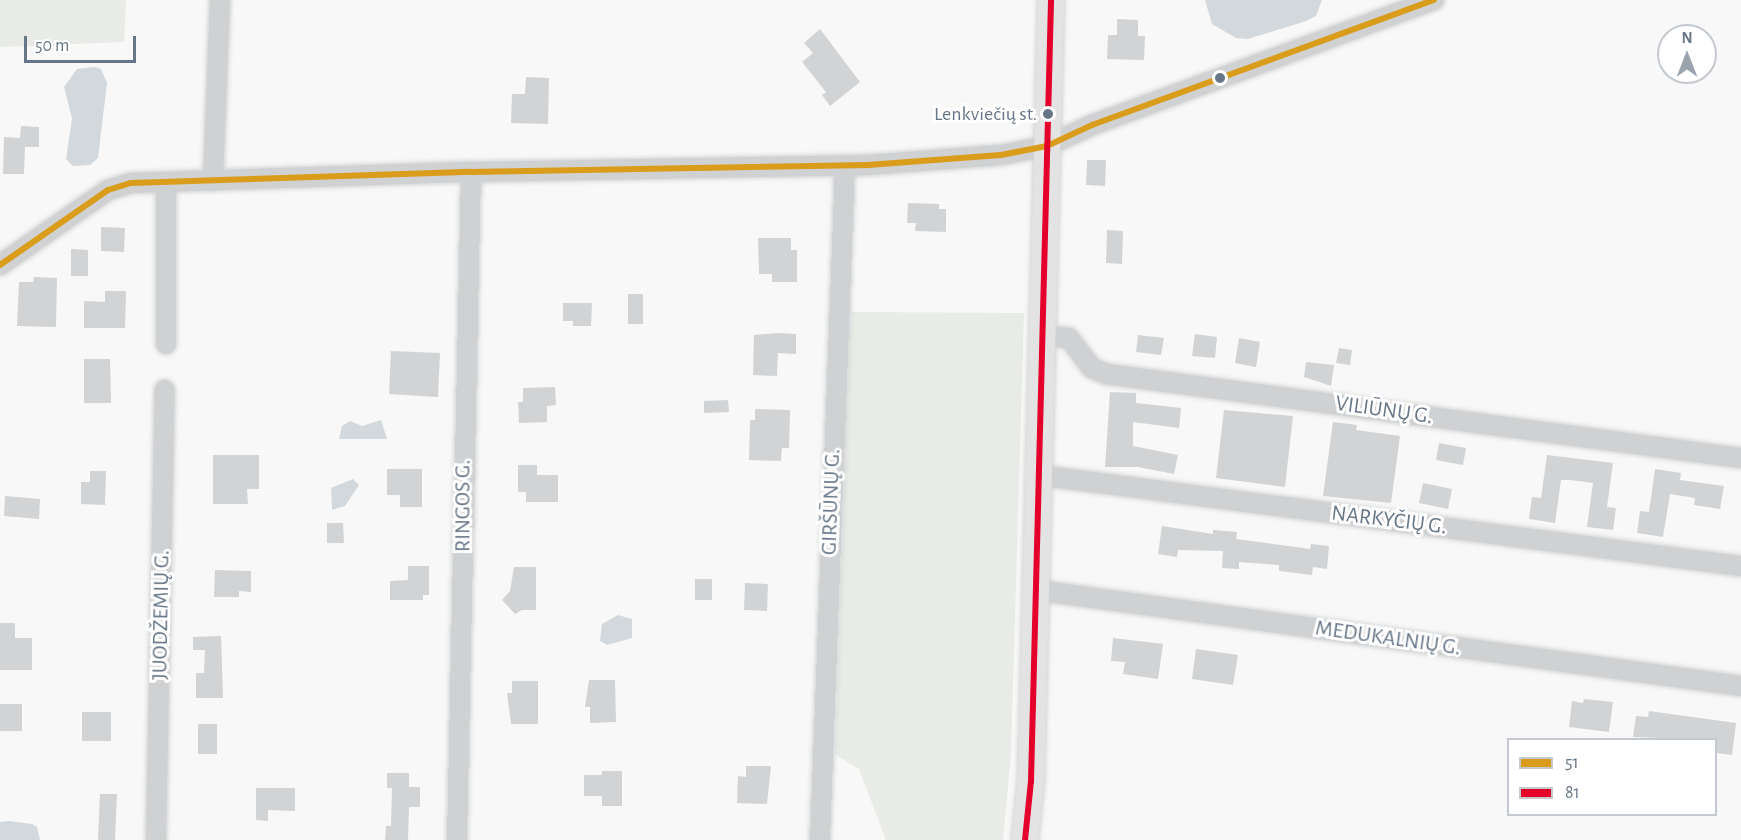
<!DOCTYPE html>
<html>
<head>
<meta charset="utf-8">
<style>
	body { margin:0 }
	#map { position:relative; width:1741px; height:840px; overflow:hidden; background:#f8f8f8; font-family:"Alegreya Sans",sans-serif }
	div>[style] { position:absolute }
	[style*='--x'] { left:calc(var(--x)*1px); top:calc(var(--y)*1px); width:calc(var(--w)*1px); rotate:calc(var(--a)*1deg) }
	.green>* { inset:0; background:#e8ebe6 }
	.water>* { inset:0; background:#d2d8dc }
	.building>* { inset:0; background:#d2d3d4 }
	.roads { filter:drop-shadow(0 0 2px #d4d5d6) drop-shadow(0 0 2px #d4d5d6) }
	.minor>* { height:20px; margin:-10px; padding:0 10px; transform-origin:10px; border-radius:10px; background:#d0d1d3 }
	.major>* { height:26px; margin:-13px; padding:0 13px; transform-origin:13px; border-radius:13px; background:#e3e3e4 }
	.bus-1>* { height:6px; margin:-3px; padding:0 3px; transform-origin:3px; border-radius:3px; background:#da9d1b }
	.bus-2>* { height:6px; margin:-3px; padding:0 3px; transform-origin:3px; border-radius:3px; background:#e4002b }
	.dots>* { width:16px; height:16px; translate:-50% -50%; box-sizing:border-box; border:3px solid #fff; border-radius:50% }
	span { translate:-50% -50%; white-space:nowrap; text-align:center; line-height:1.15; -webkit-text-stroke:6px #fff; paint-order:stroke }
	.bus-label { font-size:20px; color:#687788 }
	.right { translate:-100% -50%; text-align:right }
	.street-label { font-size:22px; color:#687788 }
	.legend { position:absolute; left:1507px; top:738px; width:210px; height:78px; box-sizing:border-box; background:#fff; border:2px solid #c3c9cf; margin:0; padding:8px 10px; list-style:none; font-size:18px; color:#687788 }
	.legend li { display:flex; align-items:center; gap:12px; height:30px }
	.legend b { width:30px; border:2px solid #c3c9cf }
	.north { position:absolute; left:1657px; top:24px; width:60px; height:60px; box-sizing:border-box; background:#fff; border:2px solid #c3c9cf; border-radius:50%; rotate:0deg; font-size:16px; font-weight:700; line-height:24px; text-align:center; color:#687788 }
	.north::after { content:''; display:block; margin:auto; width:21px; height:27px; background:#9aa4af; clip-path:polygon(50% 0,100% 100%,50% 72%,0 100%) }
	.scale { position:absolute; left:24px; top:36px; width:112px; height:27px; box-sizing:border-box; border:3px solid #687788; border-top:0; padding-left:8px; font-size:18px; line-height:21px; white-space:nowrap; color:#687788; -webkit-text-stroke:4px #fff; paint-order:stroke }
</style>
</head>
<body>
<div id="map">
	<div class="green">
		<div style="clip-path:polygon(0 0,126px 0,124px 42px,0 47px)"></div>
		<div style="clip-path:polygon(850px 312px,1024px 313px,1011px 754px,1003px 840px,886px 840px,859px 769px,835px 754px)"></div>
	</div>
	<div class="water">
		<div style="clip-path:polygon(1205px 0,1322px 0,1316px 16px,1306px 21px,1248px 39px,1236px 38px,1212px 24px)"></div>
		<div style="clip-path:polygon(94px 67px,101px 69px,107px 83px,98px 158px,90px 165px,73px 166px,66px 159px,72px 118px,64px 87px,77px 69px)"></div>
		<div style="clip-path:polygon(381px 420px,387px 439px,339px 439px,342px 426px,350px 421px,362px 426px)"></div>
		<div style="clip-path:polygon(353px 479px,359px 485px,345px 506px,332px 510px,331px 488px)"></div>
		<div style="clip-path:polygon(618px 615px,632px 619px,632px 638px,607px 645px,600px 641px,602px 624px)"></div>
		<div style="clip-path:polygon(9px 821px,32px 824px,37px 827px,40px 840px,0 840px,0 822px)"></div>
	</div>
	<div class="building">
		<div style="clip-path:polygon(1117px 19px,1138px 20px,1138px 36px,1145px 36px,1144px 60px,1107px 59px,1108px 35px,1117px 35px)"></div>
		<div style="clip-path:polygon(820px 29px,860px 82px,830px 106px,822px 95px,826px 92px,802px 62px,813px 53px,804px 43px)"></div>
		<div style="clip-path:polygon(526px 77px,549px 78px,548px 124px,511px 123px,512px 94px,525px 94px)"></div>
		<div style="clip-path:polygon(21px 126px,39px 127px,39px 147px,25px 147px,24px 174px,3px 174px,4px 137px,20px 138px)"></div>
		<div style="clip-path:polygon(1087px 160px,1106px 160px,1105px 186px,1086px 185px)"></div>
		<div style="clip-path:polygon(908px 203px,939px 204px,939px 209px,946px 209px,946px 232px,915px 231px,916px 223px,907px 223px)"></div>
		<div style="clip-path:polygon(101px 227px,125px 228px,124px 252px,101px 251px)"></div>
		<div style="clip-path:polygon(1107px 230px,1123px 231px,1122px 264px,1106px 263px)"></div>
		<div style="clip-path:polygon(758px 238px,791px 238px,791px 250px,797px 250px,797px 282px,772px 282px,772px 274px,759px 274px)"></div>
		<div style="clip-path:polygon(71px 249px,88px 250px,88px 276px,71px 276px)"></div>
		<div style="clip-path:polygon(34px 277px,57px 278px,56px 327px,17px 326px,19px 282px,33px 282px)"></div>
		<div style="clip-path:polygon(105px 291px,126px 291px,125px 328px,84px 328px,84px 301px,105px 302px)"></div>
		<div style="clip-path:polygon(628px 294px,643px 294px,643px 324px,628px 324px)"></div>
		<div style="clip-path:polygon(563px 303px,592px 303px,591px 326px,573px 326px,573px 321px,563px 321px)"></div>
		<div style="clip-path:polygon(778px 333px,796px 334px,796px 354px,778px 353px,777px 376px,753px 375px,754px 335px)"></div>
		<div style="clip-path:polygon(1195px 334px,1217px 337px,1215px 358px,1192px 356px)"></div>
		<div style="clip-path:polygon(1138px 335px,1164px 338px,1161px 355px,1136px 352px)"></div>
		<div style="clip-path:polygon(1239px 338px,1260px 342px,1256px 367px,1235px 363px)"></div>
		<div style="clip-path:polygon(1339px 348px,1352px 350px,1350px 365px,1336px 363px)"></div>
		<div style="clip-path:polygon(391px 351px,440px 353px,438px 397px,389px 394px)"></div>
		<div style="clip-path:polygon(84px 359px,110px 359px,111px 403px,84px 403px)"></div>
		<div style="clip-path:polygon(1306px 362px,1334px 365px,1331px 386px,1304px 377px)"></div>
		<div style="clip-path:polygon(555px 387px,556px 405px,547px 406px,547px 422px,519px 423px,518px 402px,523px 402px,523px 388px)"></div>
		<div style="clip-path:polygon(1110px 392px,1136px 393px,1136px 403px,1181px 408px,1179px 428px,1133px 422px,1133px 446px,1178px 455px,1174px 474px,1138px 467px,1105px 467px)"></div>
		<div style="clip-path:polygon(728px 400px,729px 412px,704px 413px,704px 401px)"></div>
		<div style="clip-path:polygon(755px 409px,790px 410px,789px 448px,782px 448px,781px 461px,749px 460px,750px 420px,755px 420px)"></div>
		<div style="clip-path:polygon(1224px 410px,1293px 416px,1285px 487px,1216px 478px)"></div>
		<div style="clip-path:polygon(1333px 422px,1357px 425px,1356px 430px,1400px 436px,1391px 503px,1323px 496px)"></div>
		<div style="clip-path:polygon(1439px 443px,1466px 448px,1463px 465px,1436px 460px)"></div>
		<div style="clip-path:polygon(213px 455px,259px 455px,259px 489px,247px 489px,248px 504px,213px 504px)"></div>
		<div style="clip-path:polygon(1547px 455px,1613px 463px,1607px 507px,1616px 508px,1613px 530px,1587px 527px,1593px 483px,1570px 480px,1561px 480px,1555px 523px,1529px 519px,1532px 497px,1541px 498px)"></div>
		<div style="clip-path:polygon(518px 465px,537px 465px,537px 475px,558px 475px,558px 502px,526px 502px,526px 492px,518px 492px)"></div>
		<div style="clip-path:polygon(387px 469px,422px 469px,422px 507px,400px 507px,400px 495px,387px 495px)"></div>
		<div style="clip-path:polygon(1655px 469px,1681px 473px,1680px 480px,1724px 486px,1720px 509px,1694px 505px,1695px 498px,1670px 494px,1663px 537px,1637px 533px,1640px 511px,1649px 512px)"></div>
		<div style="clip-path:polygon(90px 471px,106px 471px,105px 505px,81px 504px,81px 482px,90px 482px)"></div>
		<div style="clip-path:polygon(1423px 483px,1452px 489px,1448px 509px,1419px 503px)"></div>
		<div style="clip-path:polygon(5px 496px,40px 499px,39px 519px,4px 516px)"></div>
		<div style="clip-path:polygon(327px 523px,343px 523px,344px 543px,327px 543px)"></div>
		<div style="clip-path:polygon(1162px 526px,1213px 534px,1213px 530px,1237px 532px,1236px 539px,1310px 549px,1311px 544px,1329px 546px,1327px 569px,1313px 567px,1312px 575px,1279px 571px,1279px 565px,1239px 562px,1239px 569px,1222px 568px,1223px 551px,1178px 550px,1177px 557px,1158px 554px)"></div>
		<div style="clip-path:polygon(408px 566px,429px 566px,429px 595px,423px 595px,423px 600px,390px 600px,390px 581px,408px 580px)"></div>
		<div style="clip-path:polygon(514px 567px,536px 567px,536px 610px,522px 610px,515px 614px,502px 600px,510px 591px)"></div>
		<div style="clip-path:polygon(215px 570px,251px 571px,251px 592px,239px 591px,239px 597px,214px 597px)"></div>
		<div style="clip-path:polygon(695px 579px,712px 579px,712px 600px,695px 600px)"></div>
		<div style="clip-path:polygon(745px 583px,768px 584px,767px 611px,744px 610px)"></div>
		<div style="clip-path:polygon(0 623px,15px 623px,15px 638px,32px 638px,32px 670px,0 670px)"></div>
		<div style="clip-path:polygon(221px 636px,223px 698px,196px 698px,196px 673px,204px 673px,205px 650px,193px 650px,193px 637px)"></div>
		<div style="clip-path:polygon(1113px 638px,1163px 644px,1158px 679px,1123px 674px,1125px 662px,1111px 661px)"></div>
		<div style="clip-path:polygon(1196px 649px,1238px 655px,1233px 685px,1192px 679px)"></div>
		<div style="clip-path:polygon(589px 680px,615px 680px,616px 722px,590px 723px,590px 707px,585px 707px)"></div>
		<div style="clip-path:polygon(512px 681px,538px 681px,538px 724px,511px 724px,507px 693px,512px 693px)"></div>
		<div style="clip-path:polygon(1584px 699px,1613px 702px,1609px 732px,1569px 727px,1572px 701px,1583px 703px)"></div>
		<div style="clip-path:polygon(0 704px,22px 704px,22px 731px,0 731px)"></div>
		<div style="clip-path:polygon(1649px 711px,1736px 723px,1732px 755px,1716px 753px,1716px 740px,1633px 737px,1636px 716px,1648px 717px)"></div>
		<div style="clip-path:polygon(82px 712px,111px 712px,111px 741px,82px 741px)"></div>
		<div style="clip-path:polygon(198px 724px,217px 724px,217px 754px,198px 754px)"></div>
		<div style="clip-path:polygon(746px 766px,771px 766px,767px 804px,737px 803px,738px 776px,746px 777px)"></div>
		<div style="clip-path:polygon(602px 771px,622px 771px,622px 806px,602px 806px,602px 796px,584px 796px,584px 775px,602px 775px)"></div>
		<div style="clip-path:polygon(387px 773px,409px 773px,409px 787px,420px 787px,420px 807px,409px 807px,408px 840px,385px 840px,386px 826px,391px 826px,392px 788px,387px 788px)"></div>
		<div style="clip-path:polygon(256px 788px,295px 788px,295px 811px,268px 810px,268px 821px,256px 820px)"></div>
		<div style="clip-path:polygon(100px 794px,117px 794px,115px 840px,98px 840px)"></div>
	</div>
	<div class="roads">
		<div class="minor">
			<div style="--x:213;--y:181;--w:181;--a:-87.8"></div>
			<div style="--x:0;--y:265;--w:131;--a:-34.8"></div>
			<div style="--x:108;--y:190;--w:24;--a:-17"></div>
			<div style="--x:131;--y:183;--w:340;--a:-1.9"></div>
			<div style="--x:471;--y:172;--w:397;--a:-1"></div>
			<div style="--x:868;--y:165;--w:133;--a:-4.3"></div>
			<div style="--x:1001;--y:155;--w:47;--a:-11.1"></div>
			<div style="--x:1047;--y:146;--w:50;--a:-25"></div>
			<div style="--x:1092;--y:125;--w:364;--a:-20.1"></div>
			<div style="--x:1043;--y:335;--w:26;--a:7"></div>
			<div style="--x:1069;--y:338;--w:38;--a:53"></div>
			<div style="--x:1092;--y:368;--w:15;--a:23"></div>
			<div style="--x:1106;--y:374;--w:641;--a:7.54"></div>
			<div style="--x:166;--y:344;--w:162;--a:-90"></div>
			<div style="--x:1038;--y:475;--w:709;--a:7.38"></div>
			<div style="--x:1035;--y:590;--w:712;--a:7.74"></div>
			<div style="--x:156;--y:840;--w:450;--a:-88.9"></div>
			<div style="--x:457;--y:840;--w:668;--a:-88.8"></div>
			<div style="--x:820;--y:840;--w:675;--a:-87.88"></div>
		</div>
		<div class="major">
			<div style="--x:1025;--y:840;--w:59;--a:-84.2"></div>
			<div style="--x:1031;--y:781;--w:781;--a:-88.53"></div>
		</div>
	</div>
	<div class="bus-1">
		<div style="--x:0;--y:265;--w:131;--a:-34.8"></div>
		<div style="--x:108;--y:190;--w:24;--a:-17"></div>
		<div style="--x:131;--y:183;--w:340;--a:-1.9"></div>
		<div style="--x:471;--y:172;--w:397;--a:-1"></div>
		<div style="--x:868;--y:165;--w:133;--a:-4.3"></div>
		<div style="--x:1001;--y:155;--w:47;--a:-11.1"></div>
		<div style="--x:1047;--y:146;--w:50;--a:-25"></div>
		<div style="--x:1092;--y:125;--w:364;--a:-20.1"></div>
	</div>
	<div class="bus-2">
		<div style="--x:1025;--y:840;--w:59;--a:-84.2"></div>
		<div style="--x:1031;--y:781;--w:781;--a:-88.53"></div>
	</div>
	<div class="dots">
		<div style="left:1220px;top:78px;background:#687788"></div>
		<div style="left:1048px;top:114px;background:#687788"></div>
	</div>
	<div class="bus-label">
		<span class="right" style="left:1037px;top:114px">Lenkviečių st.</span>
	</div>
	<div class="street-label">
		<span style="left:1384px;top:410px;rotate:8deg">VILIŪNŲ G.</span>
		<span style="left:831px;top:502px;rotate:-88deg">GIRŠŪNŲ G.</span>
		<span style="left:463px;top:506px;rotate:-90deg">RINGOS G.</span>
		<span style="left:1389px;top:520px;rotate:7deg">NARKYČIŲ G.</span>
		<span style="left:161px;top:615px;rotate:-89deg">JUODŽEMIŲ G.</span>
		<span style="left:1388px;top:638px;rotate:8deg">MEDUKALNIŲ G.</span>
	</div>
	<ul class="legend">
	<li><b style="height:8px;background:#da9d1b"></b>51</li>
	<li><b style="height:8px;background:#e4002b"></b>81</li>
	</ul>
	<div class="north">N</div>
	<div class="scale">50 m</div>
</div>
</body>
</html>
